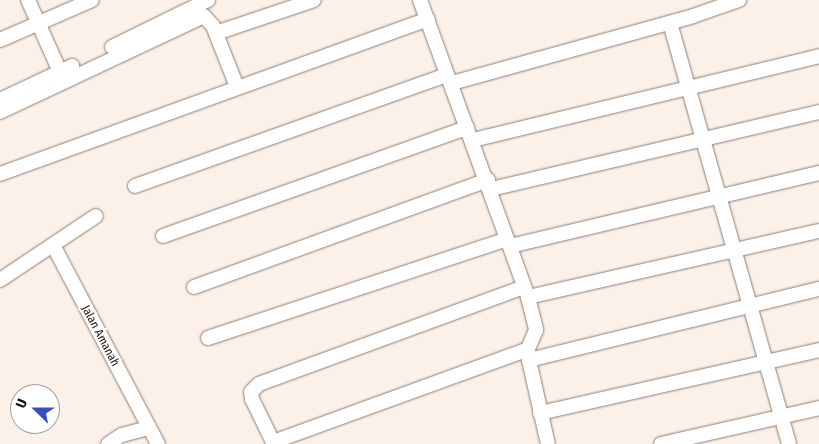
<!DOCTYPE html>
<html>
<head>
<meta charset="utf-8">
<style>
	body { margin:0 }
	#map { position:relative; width:819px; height:444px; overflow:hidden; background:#fcf1e8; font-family:"Fira Sans Condensed",sans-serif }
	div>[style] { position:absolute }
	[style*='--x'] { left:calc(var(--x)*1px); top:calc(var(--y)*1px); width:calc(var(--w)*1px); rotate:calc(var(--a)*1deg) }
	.roads { filter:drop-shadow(0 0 1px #8d7d70) drop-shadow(0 0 1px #8d7d70) }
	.minor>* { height:14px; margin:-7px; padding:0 7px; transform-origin:7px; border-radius:7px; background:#fff }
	span { translate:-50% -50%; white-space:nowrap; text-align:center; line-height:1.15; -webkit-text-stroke:4px #fff; paint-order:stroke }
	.street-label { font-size:12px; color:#17100c }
	.north { position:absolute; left:10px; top:384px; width:50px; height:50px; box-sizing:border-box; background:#fff; border:1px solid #a29f9e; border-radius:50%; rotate:292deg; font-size:14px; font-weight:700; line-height:20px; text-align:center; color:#17100c }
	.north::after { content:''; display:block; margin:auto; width:18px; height:22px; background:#354fc1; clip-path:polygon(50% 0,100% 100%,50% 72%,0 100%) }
</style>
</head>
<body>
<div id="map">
	<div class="roads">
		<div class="minor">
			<div style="--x:28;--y:0;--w:79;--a:66"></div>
			<div style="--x:420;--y:0;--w:316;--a:70"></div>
			<div style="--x:528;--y:297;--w:34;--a:76"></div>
			<div style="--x:536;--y:330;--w:21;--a:113"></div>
			<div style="--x:528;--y:349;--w:11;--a:85"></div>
			<div style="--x:529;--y:360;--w:86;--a:77.3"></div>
			<div style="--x:670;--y:23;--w:437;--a:74.2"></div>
			<div style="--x:216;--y:33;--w:103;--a:-18.6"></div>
			<div style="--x:0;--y:40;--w:100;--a:-23.5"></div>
			<div style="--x:112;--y:47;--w:107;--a:-26.1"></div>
			<div style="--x:452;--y:83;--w:250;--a:-15.5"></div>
			<div style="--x:693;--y:16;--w:49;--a:-19.2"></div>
			<div style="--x:0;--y:100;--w:80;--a:-25.3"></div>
			<div style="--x:0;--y:112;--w:225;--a:-25.2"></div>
			<div style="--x:204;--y:16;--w:13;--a:48"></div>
			<div style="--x:213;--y:26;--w:66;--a:68.5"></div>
			<div style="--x:473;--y:140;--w:356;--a:-13.6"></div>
			<div style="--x:0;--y:174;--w:455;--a:-19.9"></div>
			<div style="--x:135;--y:186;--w:331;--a:-19.6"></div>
			<div style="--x:491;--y:189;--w:337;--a:-13.2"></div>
			<div style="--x:163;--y:236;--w:323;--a:-19.6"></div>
			<div style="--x:53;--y:245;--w:225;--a:62.2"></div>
			<div style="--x:510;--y:246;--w:318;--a:-13.3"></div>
			<div style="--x:0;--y:280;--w:115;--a:-33.7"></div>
			<div style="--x:194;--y:287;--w:313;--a:-20"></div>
			<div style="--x:524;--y:287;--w:282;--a:159.9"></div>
			<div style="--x:259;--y:384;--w:11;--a:135"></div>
			<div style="--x:251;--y:392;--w:7;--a:82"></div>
			<div style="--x:252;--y:399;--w:48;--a:64"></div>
			<div style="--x:273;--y:442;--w:271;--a:-20"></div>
			<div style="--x:528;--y:297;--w:298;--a:-12.8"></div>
			<div style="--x:208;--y:338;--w:315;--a:-18.3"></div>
			<div style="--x:529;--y:360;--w:299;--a:-13.8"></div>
			<div style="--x:540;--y:413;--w:286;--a:-12.7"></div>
			<div style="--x:108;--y:444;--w:17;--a:-33"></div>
			<div style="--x:122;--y:435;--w:28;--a:-15"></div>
			<div style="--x:661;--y:444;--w:162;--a:-12.8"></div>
		</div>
	</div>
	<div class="street-label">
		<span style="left:100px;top:336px;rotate:62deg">Jalan Amanah</span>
	</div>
	<div class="north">U</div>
</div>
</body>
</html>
